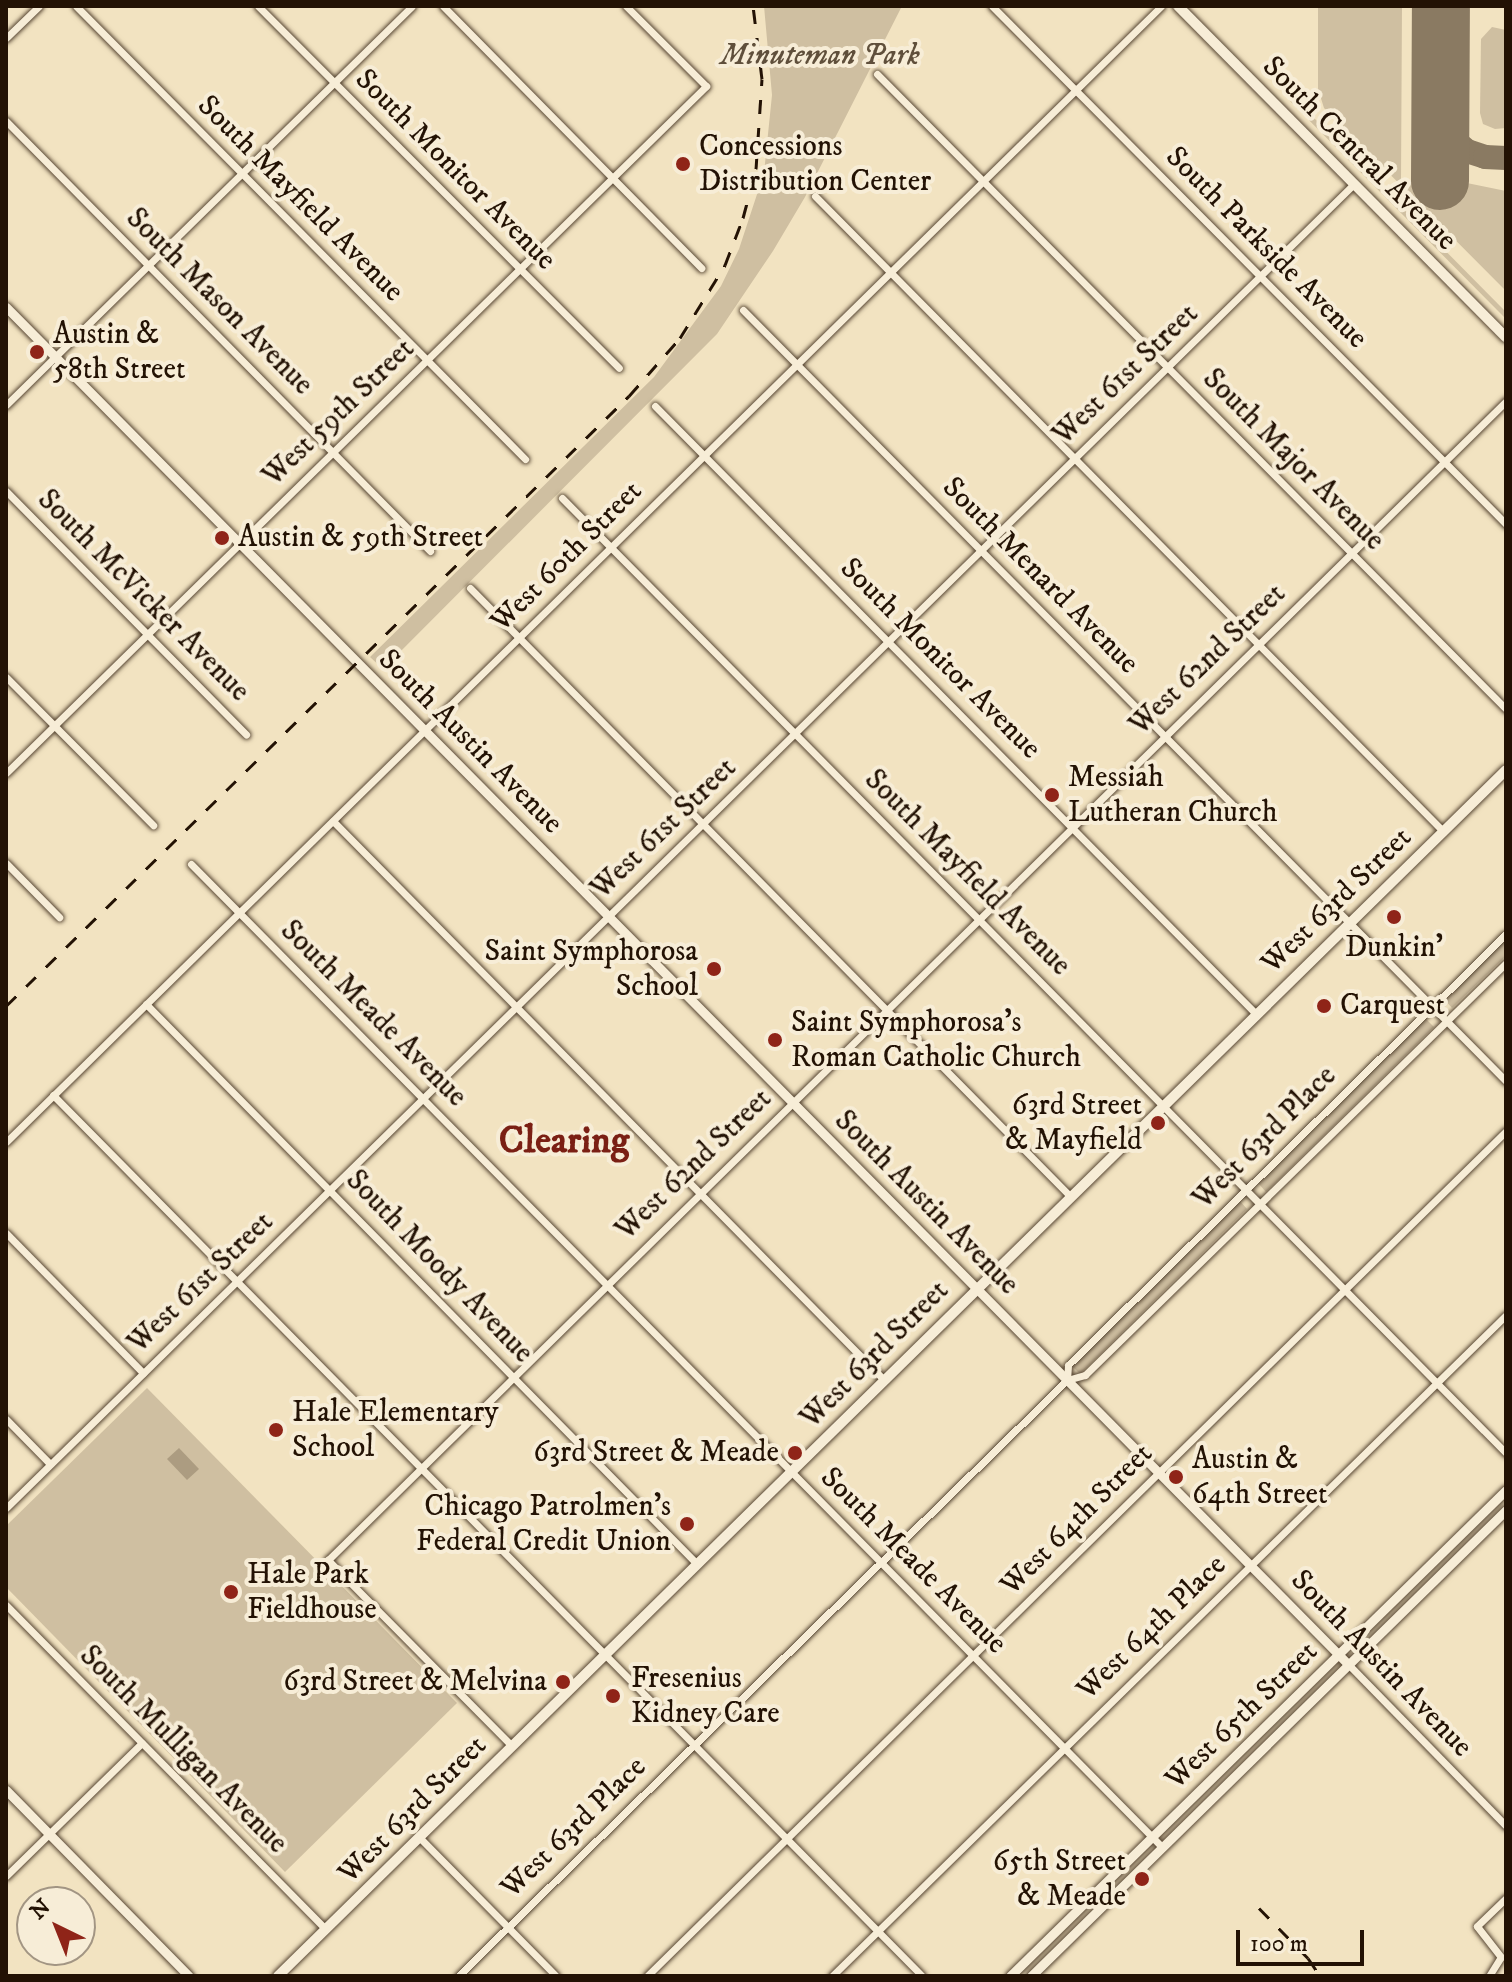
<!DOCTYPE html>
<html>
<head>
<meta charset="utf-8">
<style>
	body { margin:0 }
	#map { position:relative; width:1512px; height:1982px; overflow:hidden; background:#f2e3c1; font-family:"IM FELL DW Pica",serif }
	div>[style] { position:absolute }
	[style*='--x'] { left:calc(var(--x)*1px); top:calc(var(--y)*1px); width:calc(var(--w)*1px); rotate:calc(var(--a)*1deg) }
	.green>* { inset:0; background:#cfbfa1 }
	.water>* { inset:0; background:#ac9c81 }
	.taxiway>* { height:24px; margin:-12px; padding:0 12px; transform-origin:12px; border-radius:12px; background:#8a7a62 }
	.runway>* { height:58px; margin:-29px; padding:0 29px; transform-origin:29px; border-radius:29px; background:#8a7a62 }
	.roads { filter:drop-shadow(0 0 2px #574633) drop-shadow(0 0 2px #574633) }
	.minor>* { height:7px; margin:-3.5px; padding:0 3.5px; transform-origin:3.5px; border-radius:3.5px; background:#f7edd7 }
	.tertiary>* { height:9px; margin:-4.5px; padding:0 4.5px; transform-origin:4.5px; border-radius:4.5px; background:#f7edd7 }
	.secondary>* { height:10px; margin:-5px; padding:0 5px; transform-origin:5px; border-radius:5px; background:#f7edd7 }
	.rail>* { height:3px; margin-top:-1.5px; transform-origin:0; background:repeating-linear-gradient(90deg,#231204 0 14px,transparent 0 28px) }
	.dots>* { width:22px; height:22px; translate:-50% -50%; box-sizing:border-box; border:4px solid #f7edd7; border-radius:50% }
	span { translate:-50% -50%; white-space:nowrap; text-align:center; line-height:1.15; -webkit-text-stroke:8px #f7edd7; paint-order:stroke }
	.park-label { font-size:30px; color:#5f4f3b; font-style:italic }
	.poi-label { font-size:30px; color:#231204 }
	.left { translate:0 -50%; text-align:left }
	.right { translate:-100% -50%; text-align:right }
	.street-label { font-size:30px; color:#231204 }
	.district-label { font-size:38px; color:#7a1f14; font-weight:700 }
	.frame { position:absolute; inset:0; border:8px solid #231204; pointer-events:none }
	.north { position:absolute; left:16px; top:1886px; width:80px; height:80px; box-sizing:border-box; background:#f7edd7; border:2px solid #a29583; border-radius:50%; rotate:317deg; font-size:22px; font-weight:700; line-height:32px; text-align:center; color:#231204 }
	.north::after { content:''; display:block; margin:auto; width:28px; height:36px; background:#8f2418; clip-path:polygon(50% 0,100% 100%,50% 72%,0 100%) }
	.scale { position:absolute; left:1236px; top:1930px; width:128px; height:36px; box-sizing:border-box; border:4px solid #231204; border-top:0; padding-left:10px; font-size:24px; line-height:28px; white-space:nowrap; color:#231204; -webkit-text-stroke:6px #f7edd7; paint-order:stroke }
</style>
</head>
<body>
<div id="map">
	<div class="green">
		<div style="clip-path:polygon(764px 6px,902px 6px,805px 197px,773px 251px,717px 334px,383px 669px,370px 657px,654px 377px,721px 286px,739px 249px,764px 173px,772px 95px)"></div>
		<div style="clip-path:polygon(1318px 6px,1402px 6px,1401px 181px,1462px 182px,1506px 191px,1506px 291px,1324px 108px,1318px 89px)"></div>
		<div style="clip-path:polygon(1492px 27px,1506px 30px,1506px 128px,1495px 129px,1483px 124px,1480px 113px,1481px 39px)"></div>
		<div style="clip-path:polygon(1289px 100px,1313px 117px,1506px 312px,1506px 319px)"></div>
		<div style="clip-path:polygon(1506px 938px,1506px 956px,1452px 1008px,1444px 999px)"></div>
		<div style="clip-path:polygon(1425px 1018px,1434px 1027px,1266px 1192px,1258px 1183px)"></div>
		<div style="clip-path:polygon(1240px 1201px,1247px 1209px,1080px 1374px,1072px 1366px)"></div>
		<div style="clip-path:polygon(147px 1388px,457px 1703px,285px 1872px,6px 1587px,6px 1526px)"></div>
	</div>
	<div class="water">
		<div style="clip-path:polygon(179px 1448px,199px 1469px,187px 1480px,167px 1459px)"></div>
	</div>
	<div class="taxiway">
		<div style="--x:1440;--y:91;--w:33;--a:81"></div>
		<div style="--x:1445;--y:124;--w:18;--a:61"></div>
		<div style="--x:1454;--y:140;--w:17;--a:40"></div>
		<div style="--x:1467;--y:151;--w:19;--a:18"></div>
		<div style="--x:1485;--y:157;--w:21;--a:3"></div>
	</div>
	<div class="runway">
		<div style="--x:1440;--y:181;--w:175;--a:-89.7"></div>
	</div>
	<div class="roads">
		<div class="minor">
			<div style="--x:76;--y:6;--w:638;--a:45.25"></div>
			<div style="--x:258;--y:6;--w:511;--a:45.08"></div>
			<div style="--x:443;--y:6;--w:368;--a:45.4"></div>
			<div style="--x:992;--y:6;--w:730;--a:45.22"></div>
			<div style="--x:6;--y:38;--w:46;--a:-44.1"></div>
			<div style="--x:877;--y:74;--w:894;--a:45.27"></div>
			<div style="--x:6;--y:121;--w:604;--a:45.4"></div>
			<div style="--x:815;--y:196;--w:893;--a:45.32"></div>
			<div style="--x:743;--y:310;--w:1085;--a:45.3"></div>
			<div style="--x:6;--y:405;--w:569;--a:-44.5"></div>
			<div style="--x:655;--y:406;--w:855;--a:45.33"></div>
			<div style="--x:6;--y:491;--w:342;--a:45.4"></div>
			<div style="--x:562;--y:498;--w:1343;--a:45.33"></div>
			<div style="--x:470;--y:588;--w:854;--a:45.38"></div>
			<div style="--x:6;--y:677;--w:209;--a:45.2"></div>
			<div style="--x:6;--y:773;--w:981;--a:-44.46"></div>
			<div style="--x:706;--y:86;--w:113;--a:-135"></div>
			<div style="--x:333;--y:821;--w:785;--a:45.41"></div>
			<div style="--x:6;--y:863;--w:76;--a:45.5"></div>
			<div style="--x:191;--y:864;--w:1382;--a:45.35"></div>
			<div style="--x:146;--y:1004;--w:786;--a:45.46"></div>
			<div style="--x:53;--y:1095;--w:1237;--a:45.39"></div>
			<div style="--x:6;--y:1142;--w:1620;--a:-44.52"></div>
			<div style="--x:6;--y:1233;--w:196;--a:45.6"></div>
			<div style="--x:1067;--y:1380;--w:15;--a:-86"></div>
			<div style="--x:1068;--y:1365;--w:614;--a:-44.54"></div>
			<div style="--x:6;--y:1419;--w:63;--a:45.6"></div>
			<div style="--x:6;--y:1508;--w:1889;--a:-44.49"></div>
			<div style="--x:6;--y:1605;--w:455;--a:45.4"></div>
			<div style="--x:1349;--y:1665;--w:225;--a:45.7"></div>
			<div style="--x:512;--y:1746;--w:262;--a:-134.7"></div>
			<div style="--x:328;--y:1560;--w:1653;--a:-44.53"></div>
			<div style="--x:419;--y:1837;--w:195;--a:45.4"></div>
			<div style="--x:6;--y:1876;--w:190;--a:-44.4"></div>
			<div style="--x:458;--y:1976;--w:852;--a:-44.38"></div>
			<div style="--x:1067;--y:1380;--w:19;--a:-16"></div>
			<div style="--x:1085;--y:1375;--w:589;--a:-44.38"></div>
			<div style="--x:647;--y:1976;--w:1205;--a:-44.53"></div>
			<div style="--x:832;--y:1976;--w:944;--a:-44.44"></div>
			<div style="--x:1489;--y:1976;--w:22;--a:-58"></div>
			<div style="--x:1501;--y:1957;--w:39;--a:-128"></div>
			<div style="--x:1477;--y:1926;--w:40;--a:-44"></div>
		</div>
		<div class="tertiary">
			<div style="--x:6;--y:307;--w:1910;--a:45.32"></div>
			<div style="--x:6;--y:1790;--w:261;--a:45.5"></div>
			<div style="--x:1010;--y:1976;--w:694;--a:-44.42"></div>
			<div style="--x:1031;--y:1976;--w:665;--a:-44.45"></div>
		</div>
		<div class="secondary">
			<div style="--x:1178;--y:6;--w:466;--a:45.3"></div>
			<div style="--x:278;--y:1976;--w:1721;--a:-44.48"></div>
		</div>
	</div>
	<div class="rail">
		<div style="--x:6;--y:1006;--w:872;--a:-44.4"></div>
		<div style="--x:629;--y:396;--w:77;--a:-48.7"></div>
		<div style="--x:680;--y:338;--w:86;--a:-58.3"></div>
		<div style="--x:725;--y:265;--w:50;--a:-69"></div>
		<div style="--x:743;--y:218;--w:51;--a:-75.1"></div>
		<div style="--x:756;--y:169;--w:90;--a:-86.2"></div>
		<div style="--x:762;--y:79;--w:74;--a:-97"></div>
		<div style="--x:1259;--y:1908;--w:70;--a:45.6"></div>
		<div style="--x:1308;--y:1958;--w:22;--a:56"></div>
		<div style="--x:1268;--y:1974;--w:2;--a:63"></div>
	</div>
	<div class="dots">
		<div style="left:683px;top:164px;background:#8f2418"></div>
		<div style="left:37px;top:352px;background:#8f2418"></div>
		<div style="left:222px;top:538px;background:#8f2418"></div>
		<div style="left:1052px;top:795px;background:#8f2418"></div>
		<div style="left:1394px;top:917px;background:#8f2418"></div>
		<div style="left:714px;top:969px;background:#8f2418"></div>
		<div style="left:1324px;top:1006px;background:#8f2418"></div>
		<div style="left:775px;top:1040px;background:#8f2418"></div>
		<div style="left:1158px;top:1123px;background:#8f2418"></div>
		<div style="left:276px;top:1430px;background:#8f2418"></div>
		<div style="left:795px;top:1453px;background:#8f2418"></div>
		<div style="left:1176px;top:1477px;background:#8f2418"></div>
		<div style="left:687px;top:1524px;background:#8f2418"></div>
		<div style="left:231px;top:1592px;background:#8f2418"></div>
		<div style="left:563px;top:1682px;background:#8f2418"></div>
		<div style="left:613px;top:1696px;background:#8f2418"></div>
		<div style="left:1142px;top:1879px;background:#8f2418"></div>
	</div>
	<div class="park-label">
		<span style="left:820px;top:56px">Minuteman Park</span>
	</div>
	<div class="poi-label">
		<span class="left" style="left:699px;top:164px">Concessions<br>Distribution Center</span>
		<span class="left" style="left:53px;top:352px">Austin &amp;<br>58th Street</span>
		<span class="left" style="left:238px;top:538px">Austin &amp; 59th Street</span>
		<span class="left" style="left:1068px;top:795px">Messiah<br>Lutheran Church</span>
		<span style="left:1394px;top:948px">Dunkin'</span>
		<span class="right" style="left:698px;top:969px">Saint Symphorosa<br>School</span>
		<span class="left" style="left:1340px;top:1006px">Carquest</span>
		<span class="left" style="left:791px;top:1040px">Saint Symphorosa's<br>Roman Catholic Church</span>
		<span class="right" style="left:1142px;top:1123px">63rd Street<br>&amp; Mayfield</span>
		<span class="left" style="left:292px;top:1430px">Hale Elementary<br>School</span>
		<span class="right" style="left:779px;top:1453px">63rd Street &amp; Meade</span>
		<span class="left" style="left:1192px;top:1477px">Austin &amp;<br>64th Street</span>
		<span class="right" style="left:671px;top:1524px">Chicago Patrolmen's<br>Federal Credit Union</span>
		<span class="left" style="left:247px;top:1592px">Hale Park<br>Fieldhouse</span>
		<span class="left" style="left:631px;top:1696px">Fresenius<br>Kidney Care</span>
		<span class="right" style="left:547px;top:1682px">63rd Street &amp; Melvina</span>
		<span class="right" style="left:1126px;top:1879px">65th Street<br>&amp; Meade</span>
	</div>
	<div class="street-label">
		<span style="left:1359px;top:154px;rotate:45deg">South Central Avenue</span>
		<span style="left:455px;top:170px;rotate:45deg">South Monitor Avenue</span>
		<span style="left:300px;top:199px;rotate:45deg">South Mayfield Avenue</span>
		<span style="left:1266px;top:248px;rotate:45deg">South Parkside Avenue</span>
		<span style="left:219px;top:302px;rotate:45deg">South Mason Avenue</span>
		<span style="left:1126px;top:375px;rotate:-44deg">West 61st Street</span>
		<span style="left:339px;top:413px;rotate:-44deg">West 59th Street</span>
		<span style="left:1293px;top:460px;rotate:45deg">South Major Avenue</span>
		<span style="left:567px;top:557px;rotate:-45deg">West 60th Street</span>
		<span style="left:1040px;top:576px;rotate:45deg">South Menard Avenue</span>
		<span style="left:143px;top:596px;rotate:45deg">South McVicker Avenue</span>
		<span style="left:940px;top:659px;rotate:45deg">South Monitor Avenue</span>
		<span style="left:1208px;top:660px;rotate:-44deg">West 62nd Street</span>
		<span style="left:470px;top:742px;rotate:45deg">South Austin Avenue</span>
		<span style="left:664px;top:829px;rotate:-44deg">West 61st Street</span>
		<span style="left:967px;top:873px;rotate:45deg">South Mayfield Avenue</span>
		<span style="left:1337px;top:901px;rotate:-44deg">West 63rd Street</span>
		<span style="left:373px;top:1014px;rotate:45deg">South Meade Avenue</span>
		<span style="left:1265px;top:1138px;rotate:-45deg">West 63rd Place</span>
		<span style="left:694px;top:1165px;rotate:-44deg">West 62nd Street</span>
		<span style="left:926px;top:1203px;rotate:45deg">South Austin Avenue</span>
		<span style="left:439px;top:1267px;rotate:46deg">South Moody Avenue</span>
		<span style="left:201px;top:1283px;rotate:-44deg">West 61st Street</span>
		<span style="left:875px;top:1355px;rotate:-45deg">West 63rd Street</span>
		<span style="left:1077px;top:1520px;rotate:-45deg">West 64th Street</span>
		<span style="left:913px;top:1561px;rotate:45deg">South Meade Avenue</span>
		<span style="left:1152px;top:1628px;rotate:-44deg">West 64th Place</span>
		<span style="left:1381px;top:1664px;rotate:46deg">South Austin Avenue</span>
		<span style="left:1242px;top:1716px;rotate:-44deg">West 65th Street</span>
		<span style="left:183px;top:1750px;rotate:45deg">South Mulligan Avenue</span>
		<span style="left:413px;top:1810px;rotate:-45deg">West 63rd Street</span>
		<span style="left:574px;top:1828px;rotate:-44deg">West 63rd Place</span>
	</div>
	<div class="district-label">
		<span style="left:564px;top:1142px">Clearing</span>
	</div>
	<div class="frame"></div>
	<div class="north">N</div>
	<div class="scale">100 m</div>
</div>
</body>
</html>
